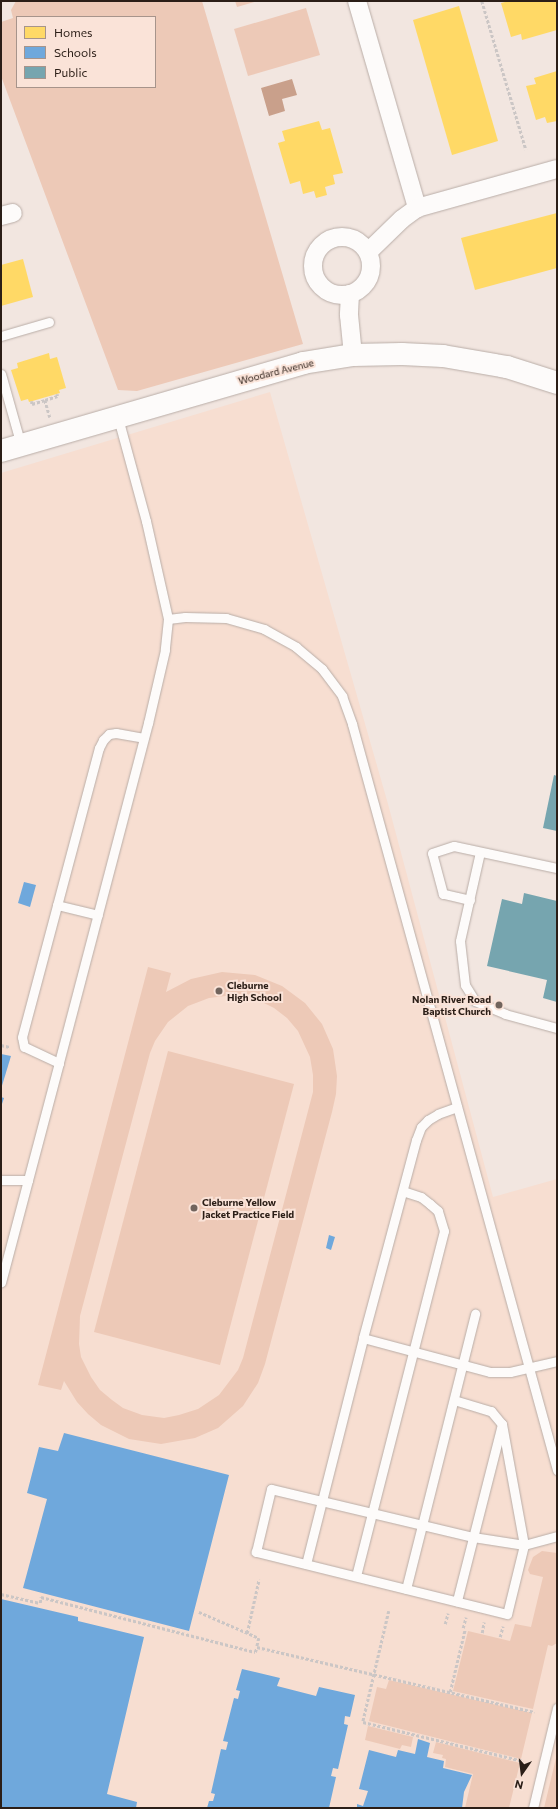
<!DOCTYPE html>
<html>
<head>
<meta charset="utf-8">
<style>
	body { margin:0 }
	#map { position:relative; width:558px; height:1809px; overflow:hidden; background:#f2e6e0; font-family:Commissioner,sans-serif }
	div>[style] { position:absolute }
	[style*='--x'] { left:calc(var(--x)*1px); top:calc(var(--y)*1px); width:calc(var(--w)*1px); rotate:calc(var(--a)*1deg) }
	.built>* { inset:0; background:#f7ded1 }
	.green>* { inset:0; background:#edc9b7 }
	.water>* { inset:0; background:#c9a08b }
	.homes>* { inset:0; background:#ffd966 }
	.schools>* { inset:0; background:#6fa8dc }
	.public>* { inset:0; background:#76a5af }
	.path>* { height:2.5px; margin-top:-1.25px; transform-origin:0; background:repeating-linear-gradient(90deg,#cbc6c5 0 3px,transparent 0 5px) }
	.roads { filter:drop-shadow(0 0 1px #b9ada7) drop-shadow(0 0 1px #b9ada7) }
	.lane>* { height:9px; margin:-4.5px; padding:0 4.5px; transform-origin:4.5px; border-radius:4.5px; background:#fdfbfa }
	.street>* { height:18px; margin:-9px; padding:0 9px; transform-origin:9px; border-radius:9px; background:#fdfbfa }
	.street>.ring { margin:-9px; padding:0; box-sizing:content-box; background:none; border:18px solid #fdfbfa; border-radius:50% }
	.secondary>* { height:22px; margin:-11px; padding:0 11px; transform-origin:11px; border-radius:11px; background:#fdfbfa }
	.dots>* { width:11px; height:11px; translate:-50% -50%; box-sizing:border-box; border:2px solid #fae3d8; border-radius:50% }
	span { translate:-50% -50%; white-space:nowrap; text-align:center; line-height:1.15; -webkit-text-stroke:4px #fae3d8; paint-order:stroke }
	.street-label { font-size:10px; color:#2b1e17 }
	.poi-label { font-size:10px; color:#2b1e17; font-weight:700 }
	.left { translate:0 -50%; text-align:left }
	.right { translate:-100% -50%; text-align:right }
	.frame { position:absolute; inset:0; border:2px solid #2b1e17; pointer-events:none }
	.legend { position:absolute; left:16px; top:16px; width:140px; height:72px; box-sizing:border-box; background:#fae3d8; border:1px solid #a7948b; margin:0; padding:5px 7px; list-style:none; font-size:12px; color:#2b1e17 }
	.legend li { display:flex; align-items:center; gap:8px; height:20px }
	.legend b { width:20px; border:1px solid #a7948b }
	.north { position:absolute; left:502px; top:1753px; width:40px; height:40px; -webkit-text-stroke:3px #fae3d8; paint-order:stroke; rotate:194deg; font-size:11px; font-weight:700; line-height:16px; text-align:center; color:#2b1e17 }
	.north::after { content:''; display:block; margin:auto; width:14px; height:18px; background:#2b1e17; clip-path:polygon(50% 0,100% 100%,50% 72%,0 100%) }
</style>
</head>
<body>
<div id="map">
	<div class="built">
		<div style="clip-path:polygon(270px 392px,388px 804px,493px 1197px,557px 1179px,557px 1808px,1px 1808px,1px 473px)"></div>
	</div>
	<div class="green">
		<div style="clip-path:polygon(evenodd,16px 1px,202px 1px,303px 344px,137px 391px,118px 390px,1px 76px,1px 22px,13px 18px,11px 10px,16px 1px,17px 17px,155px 17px,155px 87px,17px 87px,17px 17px)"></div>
		<div style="clip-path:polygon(235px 1px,258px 1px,237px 7px)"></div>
		<div style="clip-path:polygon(306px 8px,320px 55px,248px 76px,234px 29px)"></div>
		<div style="clip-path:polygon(evenodd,148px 967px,171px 973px,166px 992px,191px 979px,222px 972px,255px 975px,282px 986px,305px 1003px,322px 1024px,333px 1049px,337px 1076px,336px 1094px,332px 1112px,265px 1364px,258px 1383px,243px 1406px,218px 1428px,195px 1438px,161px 1444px,129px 1439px,101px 1425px,88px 1414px,77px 1402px,64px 1381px,61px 1390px,38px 1385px,148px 967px,234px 995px,258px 1000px,274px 1008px,287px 1018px,298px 1031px,310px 1057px,313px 1075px,313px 1092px,243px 1358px,238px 1370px,219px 1395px,198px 1409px,179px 1415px,164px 1418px,142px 1415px,123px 1408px,112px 1400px,100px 1390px,91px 1377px,81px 1357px,79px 1344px,80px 1316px,150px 1053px,155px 1041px,168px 1022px,188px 1006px,209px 998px,234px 995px)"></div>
		<div style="clip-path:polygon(168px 1051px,294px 1084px,220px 1365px,94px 1332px)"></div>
		<div style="clip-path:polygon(542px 1551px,557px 1553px,557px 1643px,552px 1646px,548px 1645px,533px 1709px,453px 1691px,468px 1631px,510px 1641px,515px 1624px,531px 1627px,543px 1577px,530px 1574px,528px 1570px,533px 1557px)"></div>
		<div style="clip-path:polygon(389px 1680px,532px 1713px,521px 1759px,369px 1721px,377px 1687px,386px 1689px)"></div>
		<div style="clip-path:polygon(368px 1726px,413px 1737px,411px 1747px,402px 1745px,400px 1749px,365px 1740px)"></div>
		<div style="clip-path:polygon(436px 1742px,520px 1763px,509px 1808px,465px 1808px,473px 1774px,445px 1767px,446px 1759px,442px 1758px,443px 1755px,433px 1753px)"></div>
		<div style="clip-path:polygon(557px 1754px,557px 1808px,544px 1808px)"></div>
	</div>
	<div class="water">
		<div style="clip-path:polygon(292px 79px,297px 95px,282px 99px,285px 111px,269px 116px,261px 88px)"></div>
	</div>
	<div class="homes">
		<div style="clip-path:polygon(509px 1px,557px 1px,557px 30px,522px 40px,521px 34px,511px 37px,501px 3px)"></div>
		<div style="clip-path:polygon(459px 6px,498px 141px,452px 155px,413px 20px)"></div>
		<div style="clip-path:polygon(557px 71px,557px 121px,547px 123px,545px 117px,536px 120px,526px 86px,536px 84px,534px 78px)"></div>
		<div style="clip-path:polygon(319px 121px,322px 130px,330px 128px,343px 173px,333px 175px,335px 184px,325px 187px,327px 195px,316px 198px,314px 191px,303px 194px,300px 181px,290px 184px,278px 143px,285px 141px,282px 131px)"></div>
		<div style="clip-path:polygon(557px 213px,557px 268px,475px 290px,461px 238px)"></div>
		<div style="clip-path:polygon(23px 259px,33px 297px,1px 306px,1px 265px)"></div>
		<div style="clip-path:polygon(49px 353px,50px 359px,57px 357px,66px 388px,59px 390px,60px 393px,29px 402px,28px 399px,21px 401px,11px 370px,18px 368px,17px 363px)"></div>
	</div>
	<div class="schools">
		<div style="clip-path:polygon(24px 882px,36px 885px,30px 907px,18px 903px)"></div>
		<div style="clip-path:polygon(1px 1054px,11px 1056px,1px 1089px)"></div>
		<div style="clip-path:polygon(1px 1097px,4px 1098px,1px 1107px)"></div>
		<div style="clip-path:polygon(329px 1235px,335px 1237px,331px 1250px,326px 1248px)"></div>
		<div style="clip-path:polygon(64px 1433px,229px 1475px,189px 1631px,23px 1588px,47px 1499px,27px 1493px,39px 1447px,58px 1451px)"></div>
		<div style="clip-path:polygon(1px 1599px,78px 1617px,78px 1621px,144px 1637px,107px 1794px,137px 1802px,136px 1808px,1px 1808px)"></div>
		<div style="clip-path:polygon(242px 1669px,280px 1678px,277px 1686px,316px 1696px,319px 1687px,355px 1695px,350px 1717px,345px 1716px,344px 1724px,348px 1725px,338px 1769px,333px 1768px,331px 1776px,336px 1777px,329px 1808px,207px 1808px,209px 1801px,213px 1801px,215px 1794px,211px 1793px,221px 1749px,226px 1750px,228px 1742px,223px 1741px,234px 1698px,238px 1699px,240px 1691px,236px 1690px)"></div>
		<div style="clip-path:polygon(418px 1739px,430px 1743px,427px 1757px,444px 1761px,443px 1768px,472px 1775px,464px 1792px,462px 1808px,357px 1808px,357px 1804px,363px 1806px,368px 1791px,359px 1789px,369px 1750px,396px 1757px,398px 1750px,415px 1754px)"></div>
	</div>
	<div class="public">
		<div style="clip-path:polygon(554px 775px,557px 776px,557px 831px,543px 828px)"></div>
		<div style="clip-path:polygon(524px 893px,557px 901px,557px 1002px,543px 998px,547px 980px,487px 966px,502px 899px,522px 904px)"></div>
	</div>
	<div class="path">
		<div style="--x:482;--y:1;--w:155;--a:73.5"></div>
		<div style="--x:45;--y:400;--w:18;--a:74"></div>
		<div style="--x:32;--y:401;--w:3;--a:90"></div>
		<div style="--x:32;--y:404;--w:14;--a:-17"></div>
		<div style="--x:45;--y:400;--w:13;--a:-18"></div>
		<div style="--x:57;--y:396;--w:2;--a:-90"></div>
		<div style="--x:1;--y:1045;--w:9;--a:13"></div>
		<div style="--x:1;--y:1594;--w:40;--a:13"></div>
		<div style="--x:40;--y:1603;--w:6;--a:-81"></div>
		<div style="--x:41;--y:1597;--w:221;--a:14.4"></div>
		<div style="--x:255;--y:1652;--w:5;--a:-68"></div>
		<div style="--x:257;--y:1647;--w:285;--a:13.2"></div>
		<div style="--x:389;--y:1611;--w:114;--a:103.2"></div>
		<div style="--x:363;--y:1722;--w:165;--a:13.7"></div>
		<div style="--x:199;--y:1612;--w:65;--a:23.4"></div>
		<div style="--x:259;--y:1638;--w:9;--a:103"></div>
		<div style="--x:445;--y:1624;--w:11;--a:-75"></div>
		<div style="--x:463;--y:1628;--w:11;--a:-75"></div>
		<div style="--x:247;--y:1633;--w:55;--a:-77.5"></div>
		<div style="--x:482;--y:1633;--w:11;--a:-80"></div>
		<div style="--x:500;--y:1637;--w:11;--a:-75"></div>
		<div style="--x:450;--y:1692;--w:65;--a:-76.6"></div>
	</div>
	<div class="roads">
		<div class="lane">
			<div style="--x:1;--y:336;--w:50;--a:-16.3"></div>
			<div style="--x:1;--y:374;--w:74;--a:74.3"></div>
			<div style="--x:118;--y:418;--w:107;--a:74.8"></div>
			<div style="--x:146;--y:521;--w:100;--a:77.3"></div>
			<div style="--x:168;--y:619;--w:31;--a:96"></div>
			<div style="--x:165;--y:650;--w:75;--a:103.1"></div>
			<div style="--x:148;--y:723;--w:351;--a:104.7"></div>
			<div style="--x:59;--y:1063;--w:38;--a:-155"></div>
			<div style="--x:24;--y:1047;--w:10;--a:-101"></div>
			<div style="--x:22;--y:1037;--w:299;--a:-75.1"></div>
			<div style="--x:99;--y:748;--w:9;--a:-63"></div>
			<div style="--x:103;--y:740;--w:8;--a:-45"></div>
			<div style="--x:109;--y:734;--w:7;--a:-8"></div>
			<div style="--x:116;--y:733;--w:28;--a:10"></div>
			<div style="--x:168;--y:619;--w:17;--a:-7"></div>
			<div style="--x:185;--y:617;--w:41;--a:1.4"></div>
			<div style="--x:226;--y:618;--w:40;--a:16"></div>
			<div style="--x:264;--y:629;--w:37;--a:29"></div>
			<div style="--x:296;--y:647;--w:34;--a:40"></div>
			<div style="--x:322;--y:669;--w:34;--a:53"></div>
			<div style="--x:342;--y:696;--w:30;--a:70"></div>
			<div style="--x:352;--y:724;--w:774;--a:74.63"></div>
			<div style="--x:480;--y:852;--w:91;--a:102.7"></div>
			<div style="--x:460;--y:941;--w:44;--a:83.5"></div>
			<div style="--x:465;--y:985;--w:19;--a:58"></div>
			<div style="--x:475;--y:1001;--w:33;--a:23"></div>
			<div style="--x:505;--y:1014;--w:54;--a:15.1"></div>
			<div style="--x:470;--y:900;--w:28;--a:-167"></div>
			<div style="--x:443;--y:894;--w:42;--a:-105"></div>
			<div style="--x:432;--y:853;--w:23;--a:-18"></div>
			<div style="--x:454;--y:846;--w:105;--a:12.1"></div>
			<div style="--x:57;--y:905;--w:42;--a:13.7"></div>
			<div style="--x:457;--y:1107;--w:20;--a:160"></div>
			<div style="--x:438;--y:1114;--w:12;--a:149"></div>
			<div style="--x:428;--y:1120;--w:10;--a:135"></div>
			<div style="--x:421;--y:1127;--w:14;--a:111"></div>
			<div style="--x:416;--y:1140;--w:205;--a:105"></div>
			<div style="--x:363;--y:1338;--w:131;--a:15"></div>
			<div style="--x:490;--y:1372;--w:20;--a:0"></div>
			<div style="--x:510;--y:1372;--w:48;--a:-13.2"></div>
			<div style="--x:1;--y:1180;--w:27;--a:0"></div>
			<div style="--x:28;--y:1180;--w:106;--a:104.8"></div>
			<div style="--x:28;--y:1180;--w:121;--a:-75.2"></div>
			<div style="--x:454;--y:1400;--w:39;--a:17"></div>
			<div style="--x:491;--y:1411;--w:17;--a:50"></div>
			<div style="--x:502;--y:1424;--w:183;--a:104.3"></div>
			<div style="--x:502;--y:1424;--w:123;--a:79.7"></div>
			<div style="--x:524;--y:1545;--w:71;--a:103.8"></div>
			<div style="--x:507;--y:1614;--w:259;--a:-166.1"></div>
			<div style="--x:256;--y:1552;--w:65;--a:-76.6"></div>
			<div style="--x:271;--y:1489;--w:208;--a:13.4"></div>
			<div style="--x:473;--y:1537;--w:52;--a:8.9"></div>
			<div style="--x:524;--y:1545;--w:34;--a:-15"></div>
			<div style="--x:306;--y:1564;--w:233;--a:-75.8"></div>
			<div style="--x:356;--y:1576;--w:356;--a:-75.7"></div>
			<div style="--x:444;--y:1231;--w:21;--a:-107"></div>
			<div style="--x:438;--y:1211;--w:11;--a:-139"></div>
			<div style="--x:430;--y:1204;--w:11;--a:-142"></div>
			<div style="--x:421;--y:1197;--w:19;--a:-162"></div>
			<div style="--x:406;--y:1589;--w:284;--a:-75.9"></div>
			<div style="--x:533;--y:1808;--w:103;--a:-76.5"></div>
		</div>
		<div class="street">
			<div style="--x:357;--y:1;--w:216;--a:73.8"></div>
			<div style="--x:1;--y:216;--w:12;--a:-14"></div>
			<div class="ring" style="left:313px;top:237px;width:40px;height:40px"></div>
			<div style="--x:368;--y:252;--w:47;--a:-44.1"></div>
			<div style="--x:402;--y:219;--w:19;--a:-36"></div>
			<div style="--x:417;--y:208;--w:145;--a:-15.6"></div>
			<div style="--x:350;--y:294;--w:21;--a:93"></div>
			<div style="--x:349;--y:315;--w:40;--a:84.3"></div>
		</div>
		<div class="secondary">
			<div style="--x:1;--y:451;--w:315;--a:-16.2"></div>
			<div style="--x:303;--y:363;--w:51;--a:-9.1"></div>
			<div style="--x:353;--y:355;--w:49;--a:-1.2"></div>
			<div style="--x:402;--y:354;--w:41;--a:2.8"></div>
			<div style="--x:443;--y:356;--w:65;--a:9.8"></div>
			<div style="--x:507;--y:367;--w:52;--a:17.7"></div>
		</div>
	</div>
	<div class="dots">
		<div style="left:219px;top:991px;background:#71645d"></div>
		<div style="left:499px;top:1005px;background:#71645d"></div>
		<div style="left:194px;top:1208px;background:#71645d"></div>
	</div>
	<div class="street-label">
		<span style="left:276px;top:372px;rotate:-14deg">Woodard Avenue</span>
	</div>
	<div class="poi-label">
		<span class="left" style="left:227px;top:991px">Cleburne<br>High School</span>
		<span class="right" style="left:491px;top:1005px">Nolan River Road<br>Baptist Church</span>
		<span class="left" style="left:202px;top:1208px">Cleburne Yellow<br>Jacket Practice Field</span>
	</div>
	<div class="frame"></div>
	<ul class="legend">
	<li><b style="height:11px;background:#ffd966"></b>Homes</li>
	<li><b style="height:11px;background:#6fa8dc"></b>Schools</li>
	<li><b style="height:11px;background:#76a5af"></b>Public</li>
	</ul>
	<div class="north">N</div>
</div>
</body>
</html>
